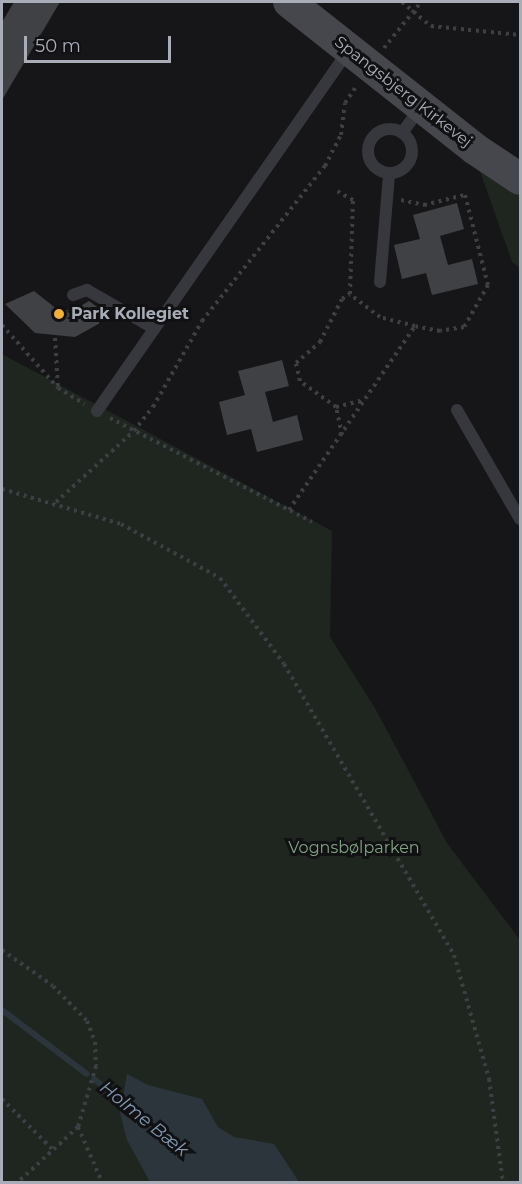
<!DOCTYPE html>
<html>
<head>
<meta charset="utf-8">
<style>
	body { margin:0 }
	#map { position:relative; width:522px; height:1184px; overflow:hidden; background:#161618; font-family:Montserrat,sans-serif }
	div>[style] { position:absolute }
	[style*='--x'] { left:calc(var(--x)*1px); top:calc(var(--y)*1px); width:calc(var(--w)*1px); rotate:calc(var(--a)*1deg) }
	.green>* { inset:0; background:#1e261f }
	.water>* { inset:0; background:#2c353c }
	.stream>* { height:6px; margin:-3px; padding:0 3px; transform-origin:3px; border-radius:3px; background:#2c353c }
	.building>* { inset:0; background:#404145 }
	.path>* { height:4px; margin-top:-2px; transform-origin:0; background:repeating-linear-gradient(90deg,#3d3f44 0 3px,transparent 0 7.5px) }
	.lane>* { height:12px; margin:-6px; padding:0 6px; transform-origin:6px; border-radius:6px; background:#37383d }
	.lane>.ring { margin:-6px; padding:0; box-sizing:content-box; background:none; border:12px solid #37383d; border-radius:50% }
	.secondary>* { height:32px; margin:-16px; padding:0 16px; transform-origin:16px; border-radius:16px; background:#45474d }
	.dots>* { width:16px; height:16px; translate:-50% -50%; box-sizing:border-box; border:3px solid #111113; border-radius:50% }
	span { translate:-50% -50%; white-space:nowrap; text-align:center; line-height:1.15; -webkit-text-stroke:6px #111113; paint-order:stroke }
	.street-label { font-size:16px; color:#a8adb8 }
	.poi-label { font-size:16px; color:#a8adb8; font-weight:700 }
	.left { translate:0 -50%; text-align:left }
	.park-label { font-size:16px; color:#7fa381 }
	.water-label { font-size:18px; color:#7f9bb3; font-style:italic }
	.frame { position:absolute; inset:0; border:3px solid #a8adb8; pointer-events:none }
	.scale { position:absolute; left:24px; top:36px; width:147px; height:27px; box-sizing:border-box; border:3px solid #a8adb8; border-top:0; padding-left:8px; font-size:18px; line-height:21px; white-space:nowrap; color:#a8adb8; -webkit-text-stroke:4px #111113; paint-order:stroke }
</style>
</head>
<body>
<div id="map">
	<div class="green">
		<div style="clip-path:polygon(480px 171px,520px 196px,520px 268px,512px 262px)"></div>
		<div style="clip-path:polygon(2px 354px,332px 531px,330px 637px,375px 708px,447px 843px,520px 940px,520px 1182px,2px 1182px)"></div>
	</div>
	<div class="water">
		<div style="clip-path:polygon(127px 1074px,148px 1085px,202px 1099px,218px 1127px,234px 1137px,274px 1144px,299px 1182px,150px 1182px,127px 1140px,120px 1113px)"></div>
	</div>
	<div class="stream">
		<div style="--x:2;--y:1010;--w:106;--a:37"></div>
		<div style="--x:94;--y:1079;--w:44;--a:39.5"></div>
	</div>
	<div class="building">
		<div style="clip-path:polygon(14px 2px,60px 2px,2px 100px,2px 22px)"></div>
		<div style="clip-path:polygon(457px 203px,464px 229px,440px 236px,448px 265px,472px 259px,478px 284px,432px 295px,426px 273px,402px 279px,394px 245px,420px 239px,413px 215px)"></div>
		<div style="clip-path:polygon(34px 291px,58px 310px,74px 310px,89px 301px,111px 317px,75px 337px,35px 333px,5px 304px)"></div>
		<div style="clip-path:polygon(282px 360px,289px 386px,265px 392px,273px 422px,297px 415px,303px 440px,257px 452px,251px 429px,227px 435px,219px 402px,245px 395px,238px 371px)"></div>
	</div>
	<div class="path">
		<div style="--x:402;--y:2;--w:38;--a:40"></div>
		<div style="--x:431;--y:26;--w:89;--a:5.8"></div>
		<div style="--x:384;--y:48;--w:59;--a:-51.2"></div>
		<div style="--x:401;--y:200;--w:24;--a:12"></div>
		<div style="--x:424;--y:205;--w:42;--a:-13.7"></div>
		<div style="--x:465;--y:195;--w:93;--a:75.7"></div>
		<div style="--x:488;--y:285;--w:48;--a:119.7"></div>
		<div style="--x:464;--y:327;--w:24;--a:171"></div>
		<div style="--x:440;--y:331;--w:25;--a:-169"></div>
		<div style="--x:2;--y:325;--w:84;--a:48.4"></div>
		<div style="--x:58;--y:388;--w:31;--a:31"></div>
		<div style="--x:55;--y:338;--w:50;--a:86.6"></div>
		<div style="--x:336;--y:407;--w:30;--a:-14"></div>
		<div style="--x:110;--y:418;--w:227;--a:27.2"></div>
		<div style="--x:342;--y:435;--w:29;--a:-102"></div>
		<div style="--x:336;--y:407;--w:44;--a:-144.2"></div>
		<div style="--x:300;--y:381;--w:18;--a:-103"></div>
		<div style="--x:296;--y:363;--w:32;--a:-41"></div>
		<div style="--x:320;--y:342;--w:48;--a:-62.9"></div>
		<div style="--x:342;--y:299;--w:9;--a:-32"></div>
		<div style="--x:2;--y:489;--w:124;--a:16.4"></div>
		<div style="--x:121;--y:524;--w:113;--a:28.6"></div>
		<div style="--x:220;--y:578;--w:107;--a:53.3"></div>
		<div style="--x:284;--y:664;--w:337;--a:59.7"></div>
		<div style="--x:454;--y:955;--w:129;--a:74.2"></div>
		<div style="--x:489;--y:1079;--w:104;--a:82.3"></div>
		<div style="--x:56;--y:502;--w:105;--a:-42.3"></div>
		<div style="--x:134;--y:431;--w:31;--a:-52"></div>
		<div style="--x:153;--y:407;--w:99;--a:-60.3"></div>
		<div style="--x:202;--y:321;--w:198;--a:-51.6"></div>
		<div style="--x:325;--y:166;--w:35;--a:-63"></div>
		<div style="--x:341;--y:135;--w:32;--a:-83"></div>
		<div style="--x:345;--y:103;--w:22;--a:-56"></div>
		<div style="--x:289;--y:510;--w:223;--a:-55.6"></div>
		<div style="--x:415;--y:326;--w:36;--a:-166"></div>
		<div style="--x:380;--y:317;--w:38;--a:-143"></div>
		<div style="--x:350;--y:294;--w:94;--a:-88.2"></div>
		<div style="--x:353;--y:200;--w:18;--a:-151"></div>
		<div style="--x:2;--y:950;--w:62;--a:35.2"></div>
		<div style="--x:53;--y:986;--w:49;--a:45.8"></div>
		<div style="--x:87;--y:1021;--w:22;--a:69"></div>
		<div style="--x:95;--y:1042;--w:24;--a:88"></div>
		<div style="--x:96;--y:1066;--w:64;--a:106.4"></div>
		<div style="--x:78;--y:1127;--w:81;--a:137.5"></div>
		<div style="--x:2;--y:1099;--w:71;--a:45"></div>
		<div style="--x:78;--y:1127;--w:60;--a:66.4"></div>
	</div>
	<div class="lane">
		<div class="ring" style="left:368px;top:129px;width:32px;height:32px"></div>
		<div style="--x:402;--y:133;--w:32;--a:-54"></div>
		<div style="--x:380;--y:282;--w:108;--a:-85.2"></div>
		<div style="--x:73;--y:295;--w:15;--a:-20"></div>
		<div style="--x:87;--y:290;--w:76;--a:29.9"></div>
		<div style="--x:457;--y:410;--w:126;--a:60"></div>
		<div style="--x:97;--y:411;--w:440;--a:-55.1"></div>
	</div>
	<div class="secondary">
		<div style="--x:289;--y:2;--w:237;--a:38.3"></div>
		<div style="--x:475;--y:149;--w:54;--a:33.7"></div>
	</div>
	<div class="dots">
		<div style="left:59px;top:314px;background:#f2b134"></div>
	</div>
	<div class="street-label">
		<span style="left:403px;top:92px;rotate:38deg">Spangsbjerg Kirkevej</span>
	</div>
	<div class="poi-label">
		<span class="left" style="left:71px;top:314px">Park Kollegiet</span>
	</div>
	<div class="park-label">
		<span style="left:354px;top:848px">Vognsbølparken</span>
	</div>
	<div class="water-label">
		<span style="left:144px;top:1119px;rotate:39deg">Holme Bæk</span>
	</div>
	<div class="frame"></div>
	<div class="scale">50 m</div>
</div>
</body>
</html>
